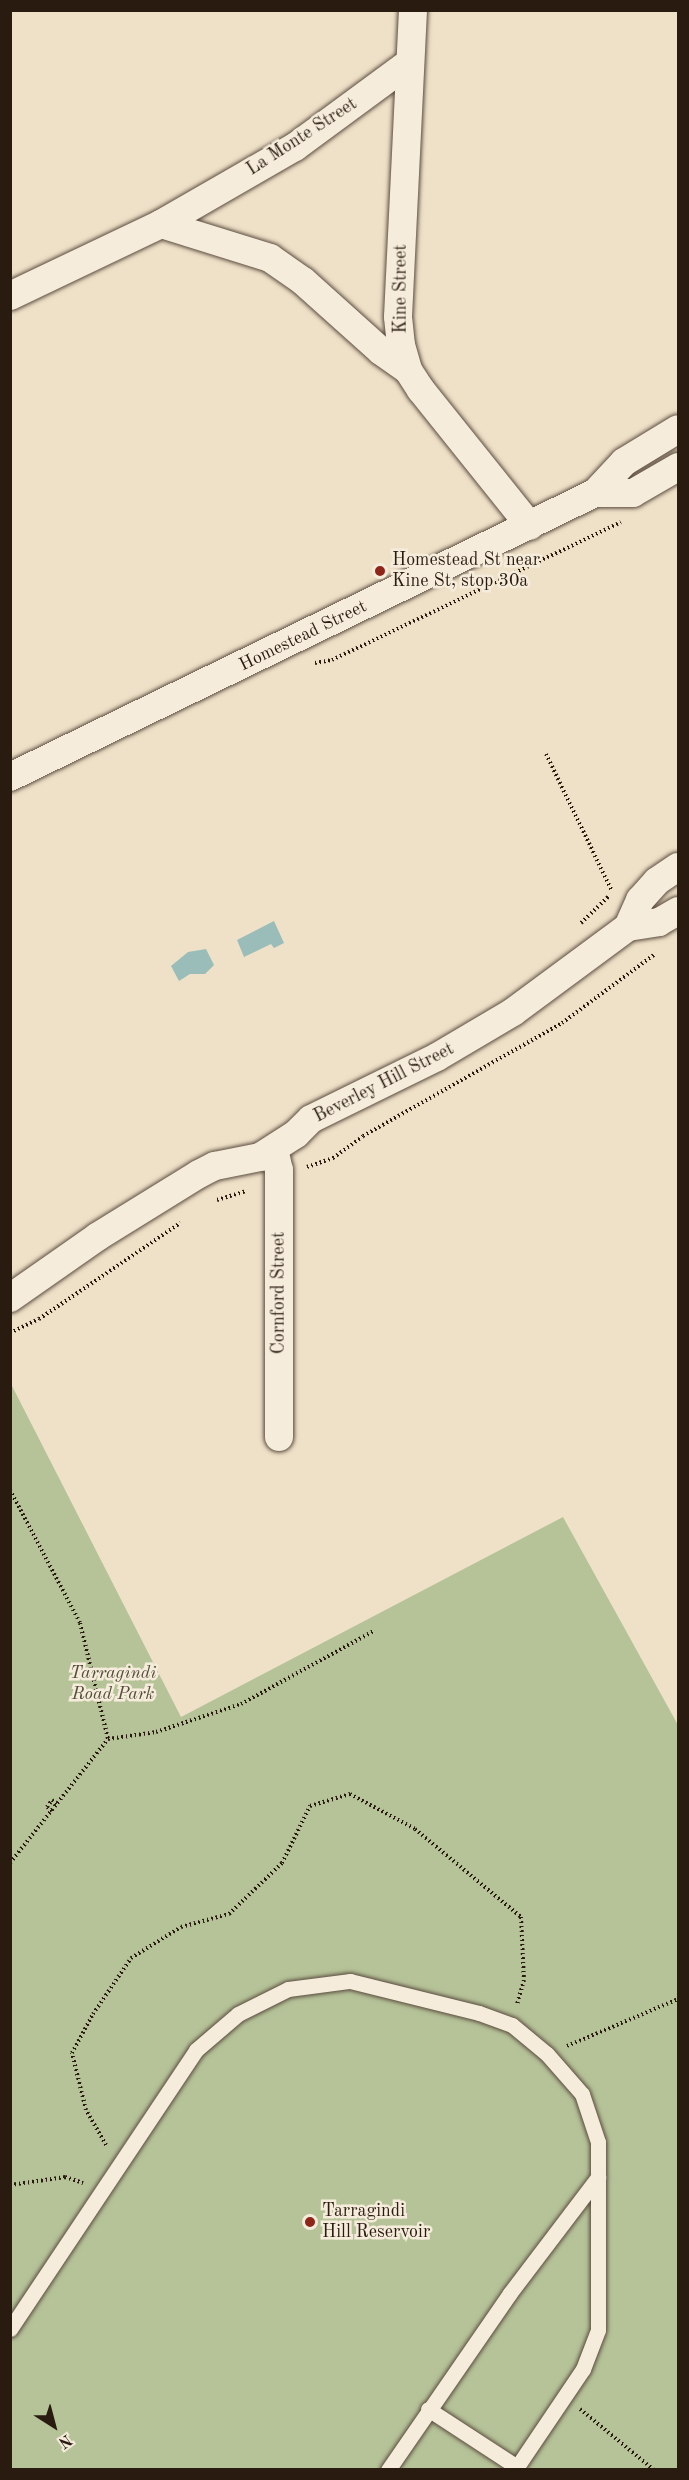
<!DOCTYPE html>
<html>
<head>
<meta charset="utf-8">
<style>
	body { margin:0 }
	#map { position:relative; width:689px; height:2480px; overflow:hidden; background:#efe1c8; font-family:"Old Standard TT",serif }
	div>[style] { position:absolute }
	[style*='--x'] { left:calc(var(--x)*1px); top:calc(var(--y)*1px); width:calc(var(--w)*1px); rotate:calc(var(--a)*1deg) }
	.green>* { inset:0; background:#b6c399 }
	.water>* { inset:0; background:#9abdb9 }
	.path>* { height:4px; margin-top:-2px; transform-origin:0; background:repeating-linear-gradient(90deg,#2a1b11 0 1.5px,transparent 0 4.5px) }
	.roads { filter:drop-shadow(0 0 2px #5b4c3f) drop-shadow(0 0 2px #5b4c3f) }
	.service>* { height:15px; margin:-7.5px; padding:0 7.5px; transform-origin:7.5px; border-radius:7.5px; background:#f5ecdb }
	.minor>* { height:28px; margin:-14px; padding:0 14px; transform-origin:14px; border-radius:14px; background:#f5ecdb }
	.dots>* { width:16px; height:16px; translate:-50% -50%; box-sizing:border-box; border:3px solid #f5ecdb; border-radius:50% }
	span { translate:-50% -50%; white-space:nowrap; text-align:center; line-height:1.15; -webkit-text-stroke:5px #f5ecdb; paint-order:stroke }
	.street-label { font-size:18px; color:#2a1b11 }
	.poi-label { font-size:18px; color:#2a1b11 }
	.left { translate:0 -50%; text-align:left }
	.park-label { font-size:18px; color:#544d3a; font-style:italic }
	.frame { position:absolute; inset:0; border:12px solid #2a1b11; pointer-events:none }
	.north { position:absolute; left:24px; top:2396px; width:60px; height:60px; -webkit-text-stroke:4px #f5ecdb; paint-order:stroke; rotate:144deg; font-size:16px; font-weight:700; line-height:24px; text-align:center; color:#2a1b11 }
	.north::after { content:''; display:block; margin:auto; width:21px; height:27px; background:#2a1b11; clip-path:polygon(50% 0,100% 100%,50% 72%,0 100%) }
</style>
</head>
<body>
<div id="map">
	<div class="green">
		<div style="clip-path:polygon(10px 1382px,181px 1717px,563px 1517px,678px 1725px,678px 2469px,11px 2469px)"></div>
	</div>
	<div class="water">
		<div style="clip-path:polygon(274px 921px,284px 943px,274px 948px,271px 944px,244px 957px,237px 940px)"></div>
		<div style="clip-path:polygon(206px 949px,214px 965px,205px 974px,190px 974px,179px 981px,171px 966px,188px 952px)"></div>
	</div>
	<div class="path">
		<div style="--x:315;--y:663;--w:17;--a:-10"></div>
		<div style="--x:332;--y:660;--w:320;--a:-25.5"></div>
		<div style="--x:546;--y:754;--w:152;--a:64.3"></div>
		<div style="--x:581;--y:923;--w:40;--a:-44"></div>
		<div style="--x:307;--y:1167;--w:28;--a:-19"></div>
		<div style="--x:333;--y:1158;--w:37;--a:-36"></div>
		<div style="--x:363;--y:1136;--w:229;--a:-29.6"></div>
		<div style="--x:562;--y:1023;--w:116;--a:-36.6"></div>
		<div style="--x:217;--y:1200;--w:31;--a:-17"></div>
		<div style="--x:10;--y:1333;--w:32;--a:-26"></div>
		<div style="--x:39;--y:1319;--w:171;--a:-34.2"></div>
		<div style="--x:10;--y:1490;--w:150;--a:62.2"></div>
		<div style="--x:80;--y:1623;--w:119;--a:76.4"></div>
		<div style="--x:52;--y:1811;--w:6;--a:-141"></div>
		<div style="--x:47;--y:1807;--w:9;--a:-54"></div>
		<div style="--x:52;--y:1800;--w:6;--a:39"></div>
		<div style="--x:10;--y:1863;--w:158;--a:-51.7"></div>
		<div style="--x:108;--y:1739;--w:49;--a:-8.3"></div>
		<div style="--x:156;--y:1732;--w:89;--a:-18.2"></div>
		<div style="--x:241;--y:1704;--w:152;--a:-28.8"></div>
		<div style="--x:567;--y:2046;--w:121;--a:-22.9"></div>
		<div style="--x:106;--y:2145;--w:40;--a:-119.7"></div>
		<div style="--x:86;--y:2110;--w:59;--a:-103.8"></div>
		<div style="--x:72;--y:2053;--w:44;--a:-61.7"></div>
		<div style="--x:93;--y:2014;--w:68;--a:-55.8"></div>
		<div style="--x:131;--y:1958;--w:59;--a:-31.8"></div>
		<div style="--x:181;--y:1927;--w:50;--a:-15.2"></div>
		<div style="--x:229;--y:1914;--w:74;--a:-43.9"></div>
		<div style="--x:282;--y:1863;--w:64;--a:-63.8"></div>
		<div style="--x:310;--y:1806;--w:42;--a:-16.7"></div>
		<div style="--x:350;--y:1794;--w:74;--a:28.3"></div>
		<div style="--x:415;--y:1829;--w:138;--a:39.7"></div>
		<div style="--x:521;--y:1917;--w:63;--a:87.3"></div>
		<div style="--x:524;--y:1980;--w:26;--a:106"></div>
		<div style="--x:10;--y:2185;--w:56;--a:-8.3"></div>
		<div style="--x:65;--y:2177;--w:19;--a:18"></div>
		<div style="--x:580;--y:2409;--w:96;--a:39.5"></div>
	</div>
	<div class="roads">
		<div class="service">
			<div style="--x:10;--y:2329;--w:335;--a:-56.3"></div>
			<div style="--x:196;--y:2050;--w:55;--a:-40.6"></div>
			<div style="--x:238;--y:2014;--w:56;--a:-26.6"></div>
			<div style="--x:288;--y:1989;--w:63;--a:-7.4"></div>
			<div style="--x:350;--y:1981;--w:133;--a:13.9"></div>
			<div style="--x:479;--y:2013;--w:35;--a:20"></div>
			<div style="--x:512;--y:2025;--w:45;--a:39.6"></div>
			<div style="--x:547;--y:2054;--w:53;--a:48.8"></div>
			<div style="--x:582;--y:2094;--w:51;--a:71.6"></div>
			<div style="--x:598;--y:2142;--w:188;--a:90"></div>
			<div style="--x:598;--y:2330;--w:42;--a:111"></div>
			<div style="--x:583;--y:2369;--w:122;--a:124"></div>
			<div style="--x:428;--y:2409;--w:106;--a:33.1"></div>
			<div style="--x:388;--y:2470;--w:215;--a:-55.4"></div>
			<div style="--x:510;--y:2293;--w:146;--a:-52.8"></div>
		</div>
		<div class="minor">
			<div style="--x:413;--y:10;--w:307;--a:92.8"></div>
			<div style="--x:398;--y:317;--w:28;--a:84"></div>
			<div style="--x:401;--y:345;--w:26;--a:74"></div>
			<div style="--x:408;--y:370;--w:24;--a:57"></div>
			<div style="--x:421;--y:390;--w:174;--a:51.3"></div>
			<div style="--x:161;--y:224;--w:114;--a:17.3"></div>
			<div style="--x:270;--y:258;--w:40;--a:34.9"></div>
			<div style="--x:303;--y:281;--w:105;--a:41.9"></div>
			<div style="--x:381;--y:351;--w:33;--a:35"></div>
			<div style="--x:10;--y:296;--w:167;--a:-25.5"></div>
			<div style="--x:161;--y:224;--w:155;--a:-29.9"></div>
			<div style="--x:295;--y:147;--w:142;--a:-36.4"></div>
			<div style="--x:595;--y:493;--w:38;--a:0"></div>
			<div style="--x:633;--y:493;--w:52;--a:-30"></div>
			<div style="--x:10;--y:777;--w:650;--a:-25.9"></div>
			<div style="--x:595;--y:493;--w:42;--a:-46.9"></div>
			<div style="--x:624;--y:462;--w:63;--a:-31.4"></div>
			<div style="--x:628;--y:927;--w:31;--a:-9"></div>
			<div style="--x:659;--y:922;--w:22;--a:-30"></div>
			<div style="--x:274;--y:1149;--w:22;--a:77"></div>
			<div style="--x:279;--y:1170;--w:267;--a:90"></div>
			<div style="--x:10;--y:1298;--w:106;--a:-35"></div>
			<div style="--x:97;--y:1237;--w:120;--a:-31.7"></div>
			<div style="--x:199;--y:1174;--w:18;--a:-27"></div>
			<div style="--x:215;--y:1166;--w:46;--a:-11.3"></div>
			<div style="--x:260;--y:1157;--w:43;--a:-32.6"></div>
			<div style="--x:296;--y:1134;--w:21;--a:-45"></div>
			<div style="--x:311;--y:1119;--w:140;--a:-26.2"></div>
			<div style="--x:437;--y:1057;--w:88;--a:-30.6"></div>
			<div style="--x:513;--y:1012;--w:143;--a:-36.5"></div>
			<div style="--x:628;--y:927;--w:30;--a:-66"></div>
			<div style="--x:640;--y:900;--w:25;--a:-48"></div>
			<div style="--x:657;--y:881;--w:25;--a:-34"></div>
		</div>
	</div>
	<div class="dots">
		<div style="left:380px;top:571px;background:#8f2418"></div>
		<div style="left:310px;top:2222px;background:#8f2418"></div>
	</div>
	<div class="street-label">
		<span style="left:302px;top:137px;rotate:-33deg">La Monte Street</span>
		<span style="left:401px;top:289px;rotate:-90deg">Kine Street</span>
		<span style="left:303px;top:636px;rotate:-26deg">Homestead Street</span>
		<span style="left:384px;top:1083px;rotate:-27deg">Beverley Hill Street</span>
		<span style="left:279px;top:1293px;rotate:-90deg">Cornford Street</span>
	</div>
	<div class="poi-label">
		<span class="left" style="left:392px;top:571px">Homestead St near<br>Kine St, stop 30a</span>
		<span class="left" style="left:322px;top:2222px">Tarragindi<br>Hill Reservoir</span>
	</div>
	<div class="park-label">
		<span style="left:113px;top:1684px">Tarragindi<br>Road Park</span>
	</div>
	<div class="frame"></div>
	<div class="north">N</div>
</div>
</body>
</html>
